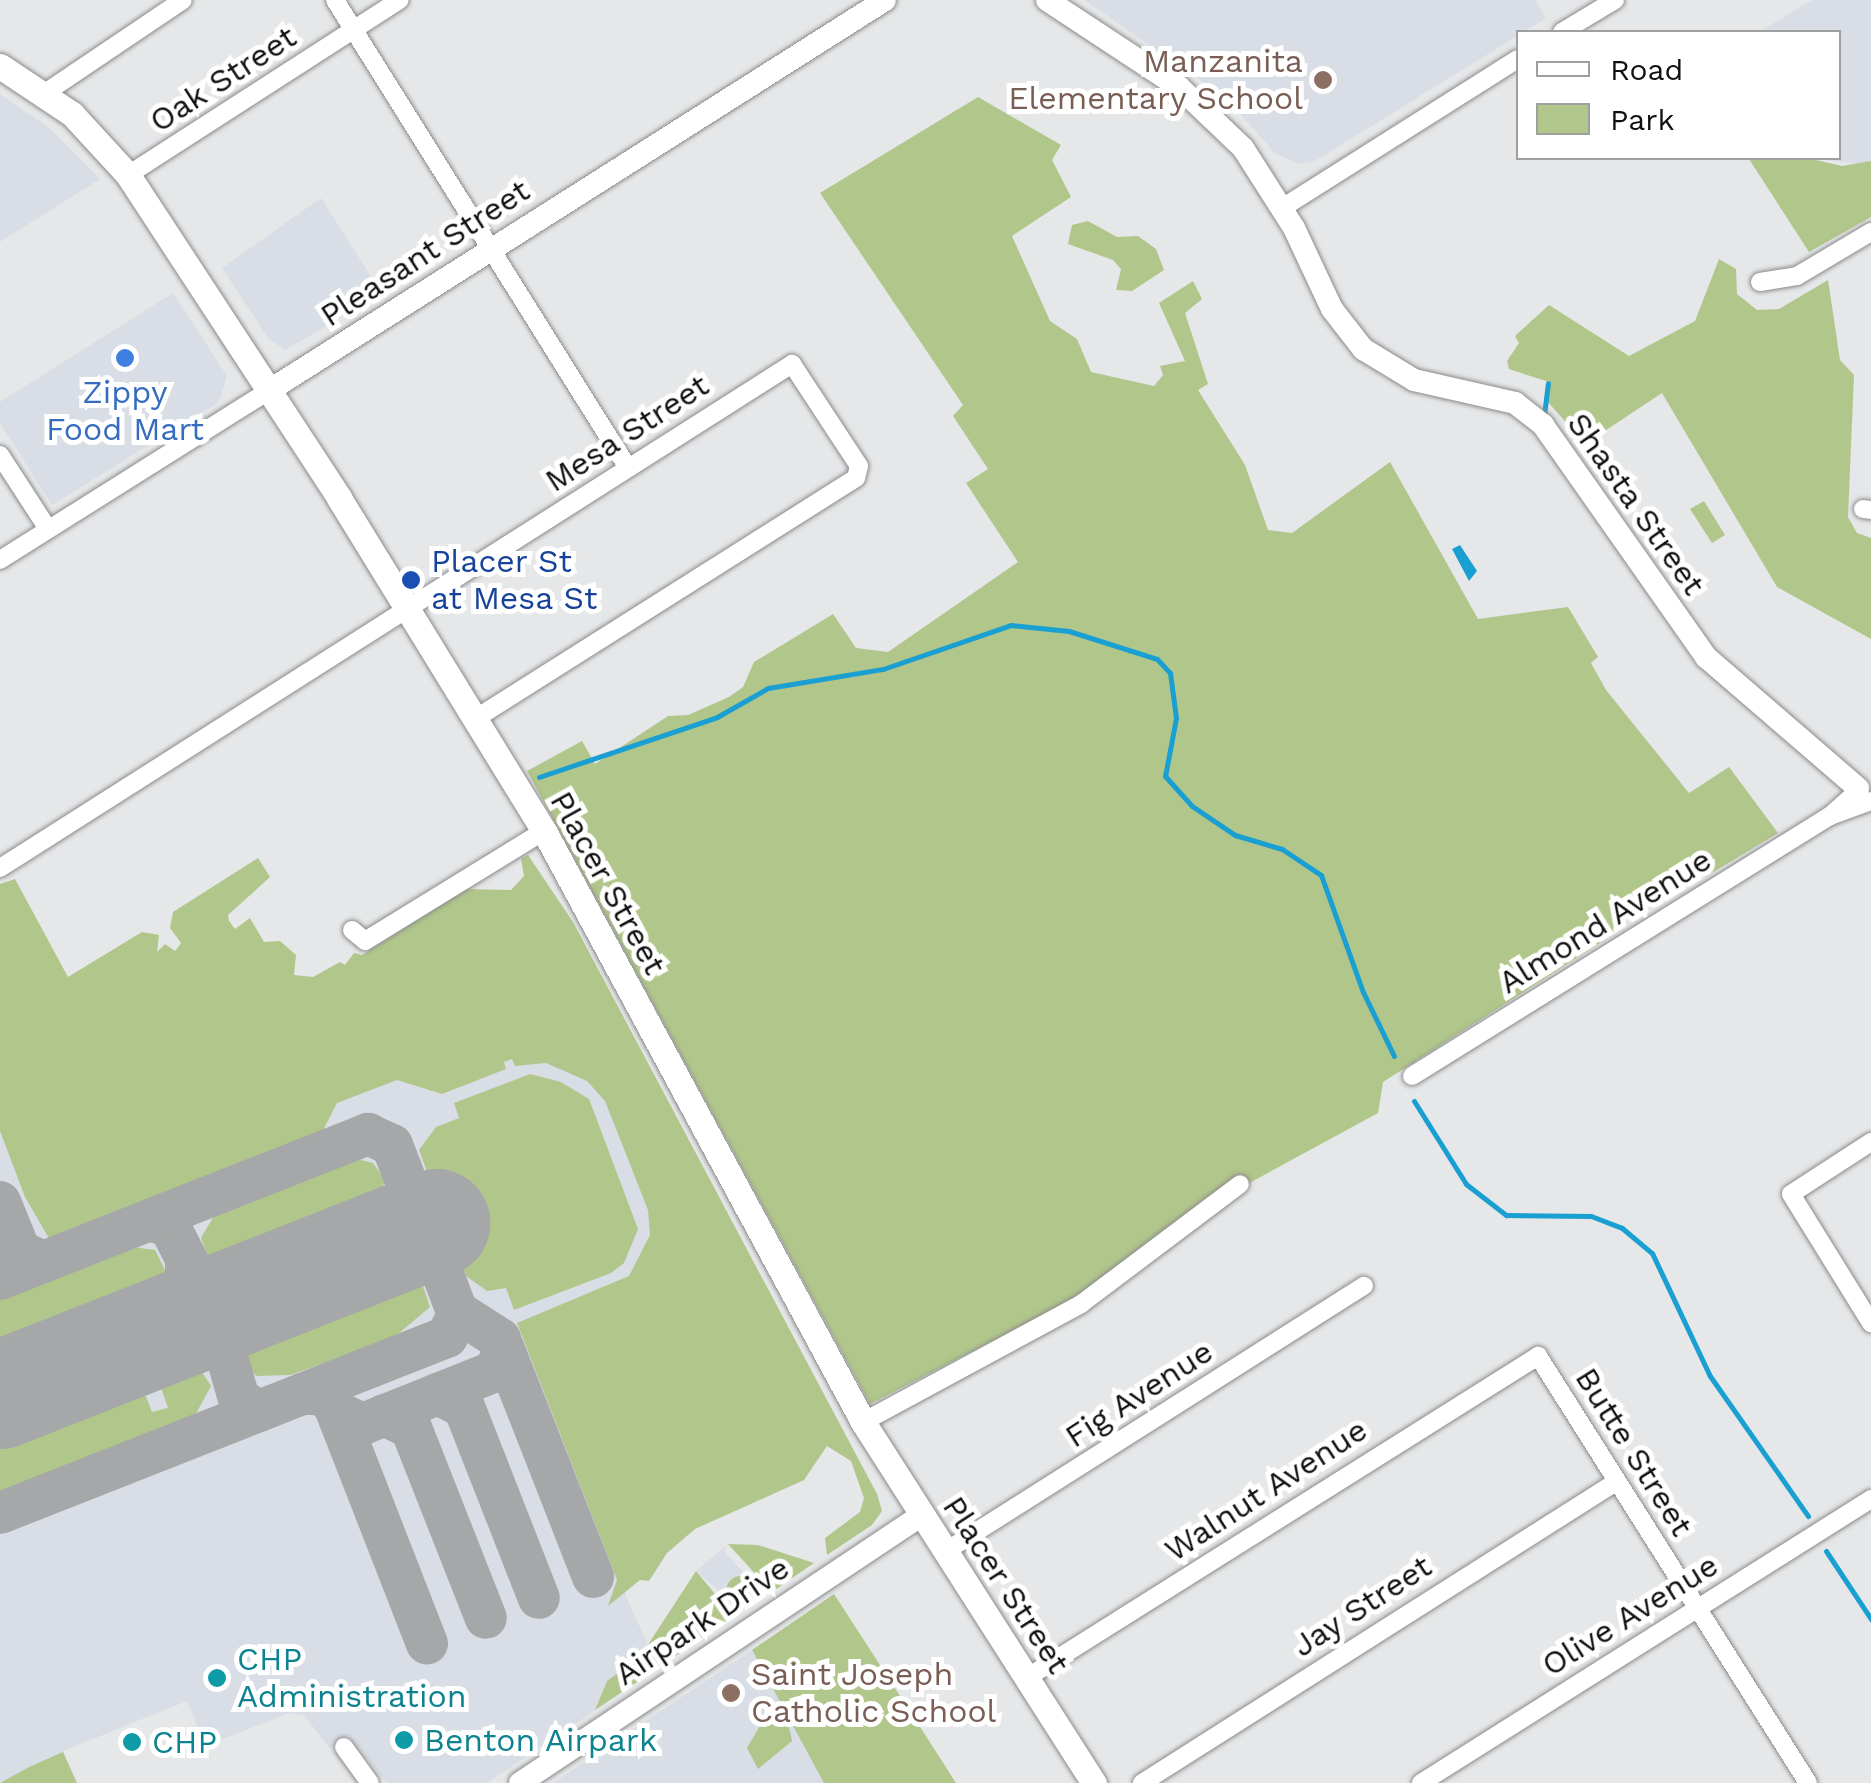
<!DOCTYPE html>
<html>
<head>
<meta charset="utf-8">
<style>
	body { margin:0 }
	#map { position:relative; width:1871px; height:1783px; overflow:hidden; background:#e6e7e8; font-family:"Work Sans",sans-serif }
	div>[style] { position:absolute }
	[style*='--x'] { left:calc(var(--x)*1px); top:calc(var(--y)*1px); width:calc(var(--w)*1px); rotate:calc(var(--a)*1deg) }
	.built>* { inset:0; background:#d9dde5 }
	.green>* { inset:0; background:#b1c68b }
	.round { border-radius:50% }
	.water>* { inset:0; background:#199fd2 }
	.stream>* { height:5px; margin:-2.5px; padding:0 2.5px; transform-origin:2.5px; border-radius:2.5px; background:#199fd2 }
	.taxiway>* { height:42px; margin:-21px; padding:0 21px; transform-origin:21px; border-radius:21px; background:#a6a7a8 }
	.runway>* { height:108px; margin:-54px; padding:0 54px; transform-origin:54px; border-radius:54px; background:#a6a7a8 }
	.roads { filter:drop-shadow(0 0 2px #8a8a8b) drop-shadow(0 0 2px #8a8a8b) }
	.minor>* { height:18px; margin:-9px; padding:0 9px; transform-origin:9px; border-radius:9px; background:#fff }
	.tertiary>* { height:22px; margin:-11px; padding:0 11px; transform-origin:11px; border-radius:11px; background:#fff }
	.secondary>* { height:25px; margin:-12.5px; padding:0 12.5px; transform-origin:12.5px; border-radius:12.5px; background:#fff }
	.dots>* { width:28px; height:28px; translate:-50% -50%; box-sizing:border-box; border:5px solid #fff; border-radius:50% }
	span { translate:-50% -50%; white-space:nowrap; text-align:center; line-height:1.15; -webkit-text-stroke:10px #fff; paint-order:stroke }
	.education-label { font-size:32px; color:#785e54 }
	.right { translate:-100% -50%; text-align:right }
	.left { translate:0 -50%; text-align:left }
	.street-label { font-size:32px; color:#101011 }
	.shop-label { font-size:32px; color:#366cbe }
	.transit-label { font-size:32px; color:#164399 }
	.culture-label { font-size:32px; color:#0d838f }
	.legend { position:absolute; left:1516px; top:30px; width:325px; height:130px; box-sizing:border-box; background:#fff; border:2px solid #9f9fa0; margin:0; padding:12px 18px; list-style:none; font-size:30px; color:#101011 }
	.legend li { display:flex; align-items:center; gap:20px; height:50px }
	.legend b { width:50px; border:2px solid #9f9fa0 }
</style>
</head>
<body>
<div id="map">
	<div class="built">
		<div style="clip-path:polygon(1084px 0,1535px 0,1546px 18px,1315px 161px,1298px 164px,1275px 153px,1224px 96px)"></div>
		<div style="clip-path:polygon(1812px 0,1871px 0,1871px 161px,1861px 164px,1807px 158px,1838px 158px,1838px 32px,1759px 32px)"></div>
		<div style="clip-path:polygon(0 94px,48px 127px,100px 179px,0 242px)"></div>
		<div style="clip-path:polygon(321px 198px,382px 294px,285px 350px,268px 338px,222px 268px)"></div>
		<div style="clip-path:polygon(173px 293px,227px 376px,219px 402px,52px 505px,0 423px,0 402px)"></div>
		<div style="clip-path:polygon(520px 890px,683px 1194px,625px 1594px,658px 1668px,487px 1783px,387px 1783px,348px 1735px,330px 1749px,305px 1716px,289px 1713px,206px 1746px,187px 1701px,63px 1751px,77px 1783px,0 1783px,0 919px,128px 1105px)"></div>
		<div style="clip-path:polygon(728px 1544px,724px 1551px,745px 1574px,721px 1593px,696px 1571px)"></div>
		<div style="clip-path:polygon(752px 1650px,824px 1783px,553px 1783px)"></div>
	</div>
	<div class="green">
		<div style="clip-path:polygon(978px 97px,1061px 145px,1052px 160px,1071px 197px,1012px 236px,1050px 321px,1077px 339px,1091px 372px,1154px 386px,1163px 375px,1160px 366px,1185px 361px,1159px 303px,1193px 281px,1202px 299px,1185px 313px,1208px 384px,1198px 390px,1245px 465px,1268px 530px,1292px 533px,1390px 462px,1478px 619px,1568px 607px,1598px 657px,1591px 663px,1606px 690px,1689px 793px,1729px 767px,1778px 833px,1705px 877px,1694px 859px,1624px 897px,1611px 936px,1383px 1082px,1378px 1113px,1244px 1186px,1240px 1179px,1206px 1198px,1099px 1286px,870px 1404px,527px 771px,582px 741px,595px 764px,668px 716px,688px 715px,729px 697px,743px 687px,754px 662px,833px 614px,856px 648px,888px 652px,1018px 562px,966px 483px,988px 469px,953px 416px,963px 405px,820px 193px)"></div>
		<div style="clip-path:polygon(1807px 158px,1842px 166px,1871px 161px,1871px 217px,1809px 252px,1749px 159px)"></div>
		<div style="clip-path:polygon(1088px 221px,1117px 237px,1138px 236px,1156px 249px,1164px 270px,1132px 291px,1116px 290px,1121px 269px,1113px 260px,1068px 244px,1072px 225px)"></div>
		<div style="clip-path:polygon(1719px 259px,1736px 269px,1737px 294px,1757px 310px,1779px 309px,1828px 280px,1840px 360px,1854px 375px,1848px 517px,1857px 533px,1871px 538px,1871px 639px,1777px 587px,1662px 393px,1585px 444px,1547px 401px,1549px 382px,1509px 369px,1507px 361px,1519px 343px,1515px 336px,1549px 305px,1629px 356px,1695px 321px)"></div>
		<div style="clip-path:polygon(1704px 501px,1725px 535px,1712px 543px,1690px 509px)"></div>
		<div style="clip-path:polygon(528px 855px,573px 922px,877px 1494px,882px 1511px,872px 1525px,827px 1555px,825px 1538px,860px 1512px,864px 1498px,851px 1461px,827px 1446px,804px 1480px,695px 1529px,667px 1553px,649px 1581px,640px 1580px,608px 1606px,617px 1580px,517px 1323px,629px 1276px,650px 1235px,648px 1210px,605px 1101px,587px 1081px,546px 1063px,515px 1066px,512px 1059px,504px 1062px,506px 1069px,442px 1094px,397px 1080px,337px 1103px,317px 1142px,54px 1247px,25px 1197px,0 1131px,0 884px,15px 879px,68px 977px,142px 932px,159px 935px,157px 952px,165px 944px,175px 951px,181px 943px,170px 928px,173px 912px,258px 858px,270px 877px,228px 915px,229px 921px,235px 929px,250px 918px,264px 942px,280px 941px,296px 955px,294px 975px,313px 977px,340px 962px,345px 965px,354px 953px,362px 955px,466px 889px,511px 890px,524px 876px,521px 859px)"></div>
		<div style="clip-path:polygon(530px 1074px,561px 1082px,589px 1099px,638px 1229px,624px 1263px,611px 1273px,514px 1310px,506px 1288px,487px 1291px,466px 1276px,419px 1150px,436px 1127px,459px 1118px,454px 1103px)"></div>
		<div style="clip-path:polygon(345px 1156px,373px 1163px,385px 1180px,375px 1210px,230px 1264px,208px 1258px,201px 1238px,221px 1204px)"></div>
		<div style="clip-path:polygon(118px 1245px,155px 1250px,167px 1274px,161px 1291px,0 1355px,0 1291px)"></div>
		<div style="clip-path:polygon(402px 1276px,421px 1280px,430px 1307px,392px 1339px,290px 1375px,256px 1376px,249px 1366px,245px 1351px,255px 1333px)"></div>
		<div style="clip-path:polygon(181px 1361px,198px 1366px,211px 1386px,192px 1421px,0 1495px,0 1434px,132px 1380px,140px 1381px,152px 1412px,168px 1408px,159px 1382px,150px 1377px)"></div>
		<div style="clip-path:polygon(728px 1544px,758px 1545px,814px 1563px,772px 1592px)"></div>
		<div style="clip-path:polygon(696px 1571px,734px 1617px,595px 1710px,607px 1681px,640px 1657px)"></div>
		<div class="round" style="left:726px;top:1576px;width:30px;height:30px"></div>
		<div style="clip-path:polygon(834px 1594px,924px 1733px,956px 1783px,824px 1783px,752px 1650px)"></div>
		<div style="clip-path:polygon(772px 1705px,788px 1722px,792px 1741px,758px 1769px,747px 1748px)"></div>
		<div style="clip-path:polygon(63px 1752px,77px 1783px,0 1783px,29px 1767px)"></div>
	</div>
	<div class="water">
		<div style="clip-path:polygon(1460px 545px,1477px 571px,1469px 581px,1452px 549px)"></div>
	</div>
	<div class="stream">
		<div style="--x:1544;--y:415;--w:32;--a:-83"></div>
		<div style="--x:539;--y:777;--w:188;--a:-18.6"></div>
		<div style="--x:717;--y:717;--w:59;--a:-29.6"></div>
		<div style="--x:768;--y:688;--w:117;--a:-9.4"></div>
		<div style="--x:883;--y:669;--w:135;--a:-19"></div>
		<div style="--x:1011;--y:625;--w:58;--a:5.9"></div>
		<div style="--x:1069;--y:631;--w:92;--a:17.7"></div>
		<div style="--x:1157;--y:659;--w:19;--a:47"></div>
		<div style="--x:1170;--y:673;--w:45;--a:82.4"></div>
		<div style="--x:1176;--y:718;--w:59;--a:100.7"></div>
		<div style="--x:1165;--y:776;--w:40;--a:48"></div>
		<div style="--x:1192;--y:806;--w:52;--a:34"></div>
		<div style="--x:1235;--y:835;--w:49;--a:16.6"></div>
		<div style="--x:1282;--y:849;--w:47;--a:33.7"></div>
		<div style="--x:1321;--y:875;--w:124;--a:70.3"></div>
		<div style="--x:1363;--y:992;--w:71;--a:64.2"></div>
		<div style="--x:1414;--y:1101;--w:98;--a:57.9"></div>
		<div style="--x:1466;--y:1184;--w:51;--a:37.8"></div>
		<div style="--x:1506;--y:1215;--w:85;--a:0.7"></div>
		<div style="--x:1591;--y:1216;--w:33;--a:21"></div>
		<div style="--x:1622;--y:1228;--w:39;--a:40"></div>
		<div style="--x:1652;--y:1253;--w:136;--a:64.8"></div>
		<div style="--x:1710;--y:1376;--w:171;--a:55"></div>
		<div style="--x:1826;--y:1551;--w:82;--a:56.5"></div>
	</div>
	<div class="taxiway">
		<div style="--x:0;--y:1202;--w:53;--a:67.8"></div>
		<div style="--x:20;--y:1251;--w:26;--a:25"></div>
		<div style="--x:150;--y:1220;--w:21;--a:19"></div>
		<div style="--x:170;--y:1227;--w:59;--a:63"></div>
		<div style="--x:197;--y:1280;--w:34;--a:27"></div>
		<div style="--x:227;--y:1295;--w:26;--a:-4"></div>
		<div style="--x:253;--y:1293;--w:131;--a:-21.9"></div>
		<div style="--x:0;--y:1279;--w:396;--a:-21.5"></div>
		<div style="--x:368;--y:1134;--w:26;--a:25"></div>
		<div style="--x:392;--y:1145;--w:40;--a:69"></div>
		<div style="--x:406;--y:1182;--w:24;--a:88"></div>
		<div style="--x:503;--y:1347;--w:247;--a:68.6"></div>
		<div style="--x:20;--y:1384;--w:155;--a:-21.9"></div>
		<div style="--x:164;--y:1326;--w:36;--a:-52"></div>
		<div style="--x:186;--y:1298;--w:33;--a:-90"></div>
		<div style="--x:302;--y:1394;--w:20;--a:0"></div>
		<div style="--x:322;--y:1394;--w:16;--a:43"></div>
		<div style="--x:334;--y:1405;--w:256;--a:68.7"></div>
		<div style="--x:437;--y:1394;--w:30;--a:26"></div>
		<div style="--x:464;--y:1407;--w:205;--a:68.6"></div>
		<div style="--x:259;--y:1411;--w:23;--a:-149"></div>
		<div style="--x:239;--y:1399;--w:58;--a:-105.9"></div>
		<div style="--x:223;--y:1343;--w:34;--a:-67"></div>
		<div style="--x:236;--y:1312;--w:42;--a:-30.3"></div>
		<div style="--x:337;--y:1412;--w:29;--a:25"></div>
		<div style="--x:363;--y:1424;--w:140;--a:-21.8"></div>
		<div style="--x:493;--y:1372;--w:19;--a:-58"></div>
		<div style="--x:503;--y:1356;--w:17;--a:-100"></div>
		<div style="--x:500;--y:1339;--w:50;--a:-147.3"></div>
		<div style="--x:384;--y:1415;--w:30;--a:26"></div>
		<div style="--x:411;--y:1428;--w:204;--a:68.5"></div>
		<div style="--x:0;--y:1513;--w:480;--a:-21.5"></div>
		<div style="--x:447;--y:1337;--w:25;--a:-64"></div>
		<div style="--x:458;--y:1314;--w:45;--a:-110.9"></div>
		<div style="--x:442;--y:1272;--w:21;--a:-135"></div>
	</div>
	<div class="runway">
		<div style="--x:0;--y:1395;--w:469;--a:-21.5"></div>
	</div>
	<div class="roads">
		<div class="minor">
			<div style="--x:335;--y:0;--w:552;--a:57.95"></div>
			<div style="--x:1562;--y:32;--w:62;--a:-31.1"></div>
			<div style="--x:45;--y:93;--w:166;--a:-34"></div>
			<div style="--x:128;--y:175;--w:323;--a:-32.8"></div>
			<div style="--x:1282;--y:208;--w:279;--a:-32.3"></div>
			<div style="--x:1760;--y:282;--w:37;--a:-9"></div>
			<div style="--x:1797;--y:276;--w:86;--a:-30.7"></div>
			<div style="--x:0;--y:455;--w:88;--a:57"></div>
			<div style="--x:1863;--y:509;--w:8;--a:7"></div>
			<div style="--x:0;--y:560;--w:319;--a:-32.2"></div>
			<div style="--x:1830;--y:816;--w:44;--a:-20.1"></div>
			<div style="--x:0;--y:868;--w:939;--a:-32.47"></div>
			<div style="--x:792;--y:364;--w:122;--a:56.7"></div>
			<div style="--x:859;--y:466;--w:12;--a:104"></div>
			<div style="--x:856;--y:478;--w:451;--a:147.7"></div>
			<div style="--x:352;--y:930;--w:17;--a:40"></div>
			<div style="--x:365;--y:941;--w:210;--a:-31.6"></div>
			<div style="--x:1412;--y:1076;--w:492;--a:-31.9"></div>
			<div style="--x:1830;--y:816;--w:39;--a:-42"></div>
			<div style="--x:1871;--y:1142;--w:95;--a:147"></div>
			<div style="--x:1791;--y:1194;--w:152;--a:58.2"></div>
			<div style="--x:863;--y:1422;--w:248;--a:-28.4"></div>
			<div style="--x:1081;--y:1304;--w:199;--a:-37"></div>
			<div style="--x:946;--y:1551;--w:495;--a:-32.4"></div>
			<div style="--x:1028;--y:1677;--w:603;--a:-32.19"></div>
			<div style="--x:1538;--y:1356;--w:505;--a:57.69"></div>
			<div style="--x:344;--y:1747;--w:44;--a:54.2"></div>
			<div style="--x:1142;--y:1783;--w:561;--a:-32.42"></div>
			<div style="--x:1421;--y:1783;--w:532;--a:-32.26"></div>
		</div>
		<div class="tertiary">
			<div style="--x:1047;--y:0;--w:158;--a:33.4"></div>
			<div style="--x:1179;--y:87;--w:88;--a:43.6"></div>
			<div style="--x:1243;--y:148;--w:95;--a:57.5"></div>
			<div style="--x:1294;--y:228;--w:89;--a:64.9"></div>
			<div style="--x:1332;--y:309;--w:51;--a:52.2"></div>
			<div style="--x:1363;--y:349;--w:60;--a:31.3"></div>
			<div style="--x:1414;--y:380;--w:104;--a:12.8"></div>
			<div style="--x:1515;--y:403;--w:36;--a:38"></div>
			<div style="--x:1543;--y:425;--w:284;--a:54.9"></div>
			<div style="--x:1706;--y:657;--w:201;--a:40.8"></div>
			<div style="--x:270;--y:390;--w:728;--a:-32.38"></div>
			<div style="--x:520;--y:1783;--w:483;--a:-33.7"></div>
		</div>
		<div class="secondary">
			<div style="--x:0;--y:66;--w:87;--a:33.7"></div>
			<div style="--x:72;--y:114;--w:83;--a:47.4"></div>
			<div style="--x:128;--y:175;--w:386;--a:56.8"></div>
			<div style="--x:339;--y:498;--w:391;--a:58.4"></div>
			<div style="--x:544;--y:831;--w:672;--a:61.64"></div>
			<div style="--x:863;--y:1422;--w:429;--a:57.4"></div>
		</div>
	</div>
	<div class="dots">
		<div style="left:1323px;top:80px;background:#8d6e63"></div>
		<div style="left:125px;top:358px;background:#3f7fe0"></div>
		<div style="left:411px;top:580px;background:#1a4fb4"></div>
		<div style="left:217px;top:1678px;background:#0f9aa8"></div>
		<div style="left:731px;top:1693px;background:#8d6e63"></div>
		<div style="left:404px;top:1740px;background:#0f9aa8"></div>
		<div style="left:132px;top:1742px;background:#0f9aa8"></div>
	</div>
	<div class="education-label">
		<span class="right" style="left:1303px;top:80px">Manzanita<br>Elementary School</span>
		<span class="left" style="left:751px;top:1693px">Saint Joseph<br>Catholic School</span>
	</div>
	<div class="street-label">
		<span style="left:223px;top:79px;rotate:-33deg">Oak Street</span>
		<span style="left:425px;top:253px;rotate:-33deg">Pleasant Street</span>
		<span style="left:627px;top:433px;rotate:-33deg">Mesa Street</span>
		<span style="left:1636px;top:504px;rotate:55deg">Shasta Street</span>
		<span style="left:608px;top:883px;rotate:61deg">Placer Street</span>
		<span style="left:1605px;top:921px;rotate:-32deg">Almond Avenue</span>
		<span style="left:1139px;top:1394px;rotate:-33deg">Fig Avenue</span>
		<span style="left:1634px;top:1452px;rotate:58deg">Butte Street</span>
		<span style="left:1266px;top:1490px;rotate:-33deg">Walnut Avenue</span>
		<span style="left:1006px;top:1585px;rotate:57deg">Placer Street</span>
		<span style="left:1362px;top:1606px;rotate:-33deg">Jay Street</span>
		<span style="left:1630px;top:1615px;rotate:-32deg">Olive Avenue</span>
		<span style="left:702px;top:1621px;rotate:-34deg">Airpark Drive</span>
	</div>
	<div class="shop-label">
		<span style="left:125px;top:411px">Zippy<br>Food Mart</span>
	</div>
	<div class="transit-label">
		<span class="left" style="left:431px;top:580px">Placer St<br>at Mesa St</span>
	</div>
	<div class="culture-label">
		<span class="left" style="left:237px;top:1678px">CHP<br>Administration</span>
		<span class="left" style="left:424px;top:1740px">Benton Airpark</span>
		<span class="left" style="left:152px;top:1742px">CHP</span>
	</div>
	<ul class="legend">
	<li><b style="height:12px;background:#fff"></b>Road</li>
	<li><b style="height:28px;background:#b1c68b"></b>Park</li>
	</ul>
</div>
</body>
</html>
